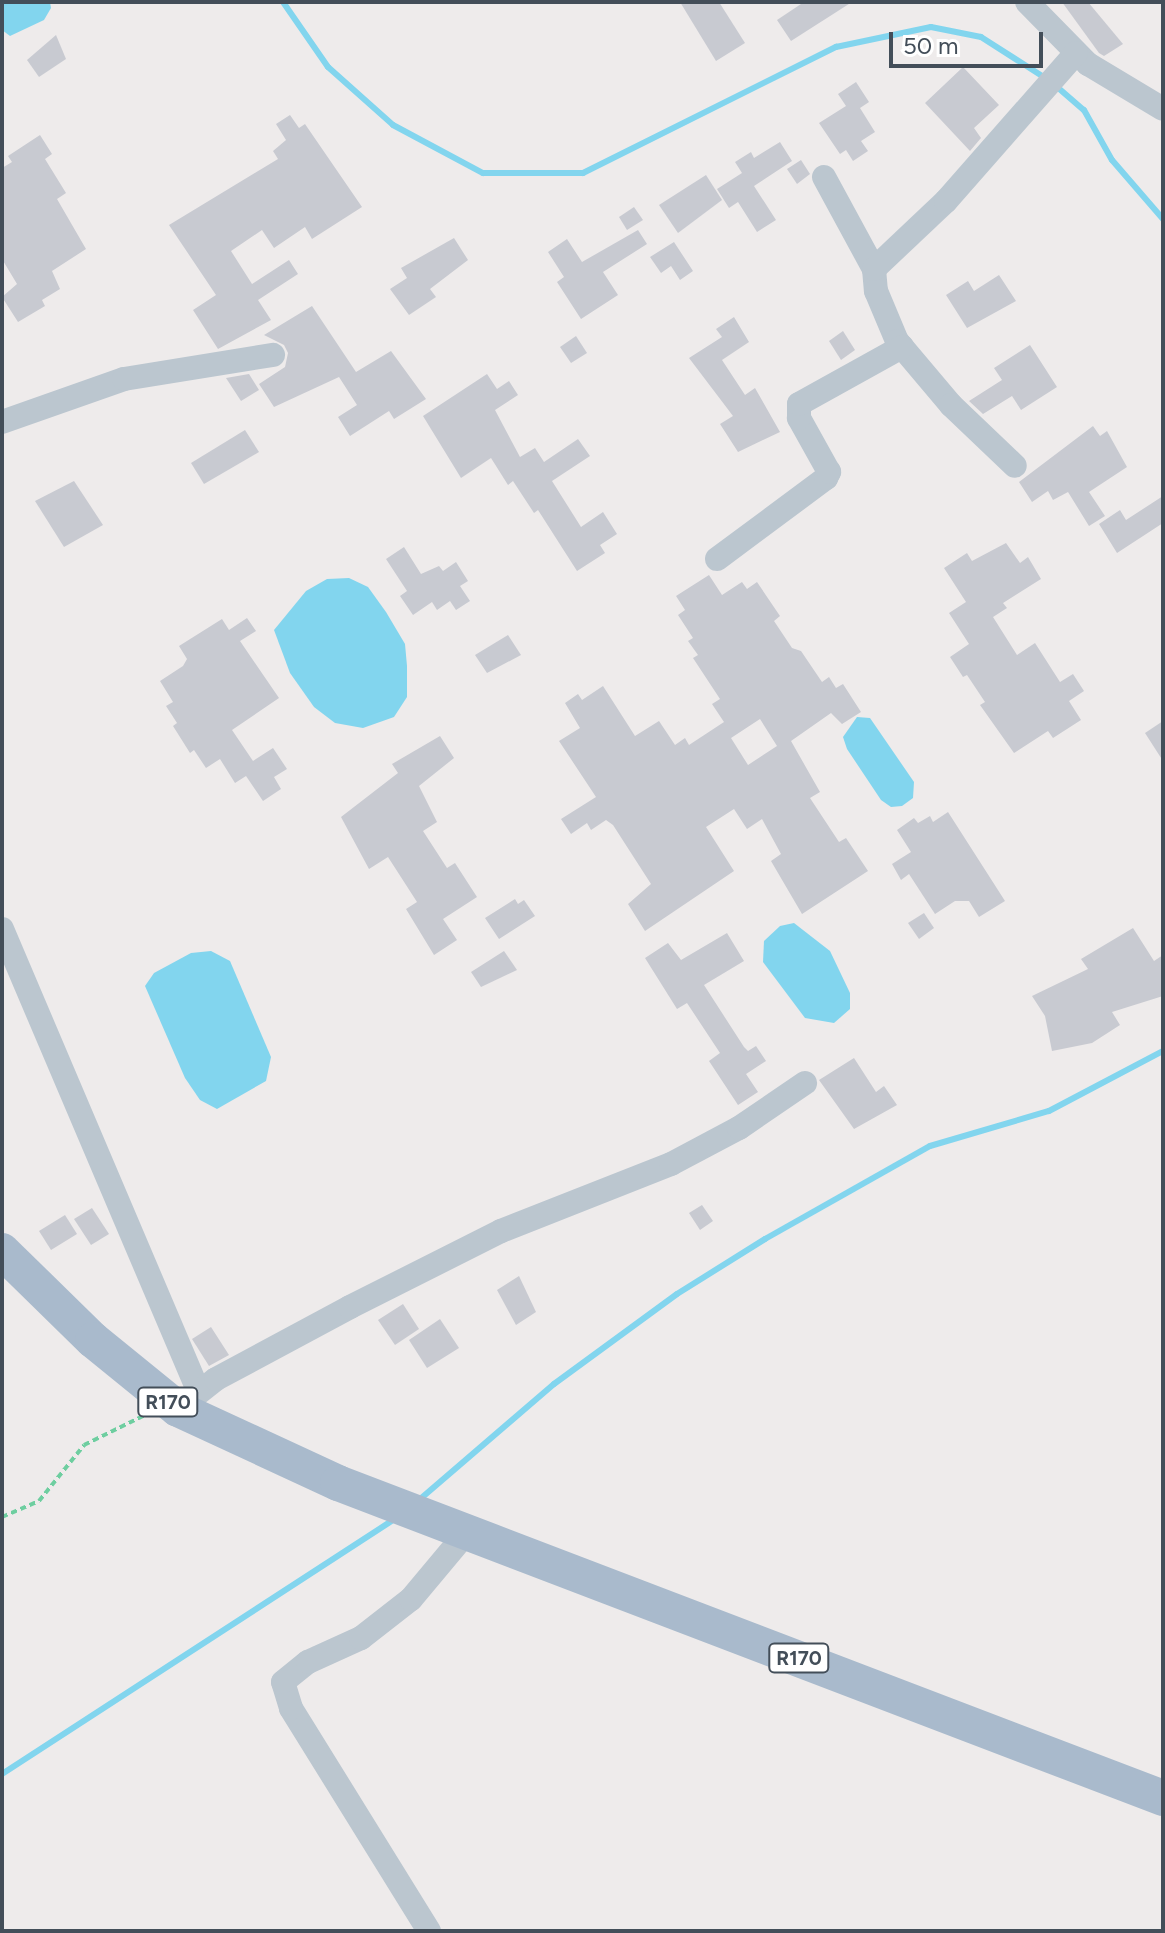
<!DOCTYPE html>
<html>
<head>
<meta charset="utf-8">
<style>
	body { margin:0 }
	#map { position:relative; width:1165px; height:1933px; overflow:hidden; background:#eeebeb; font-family:Figtree,sans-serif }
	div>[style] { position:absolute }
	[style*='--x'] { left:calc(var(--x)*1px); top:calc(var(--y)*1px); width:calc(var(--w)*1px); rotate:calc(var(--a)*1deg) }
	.water>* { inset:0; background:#82d5ee }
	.stream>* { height:6px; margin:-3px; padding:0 3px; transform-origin:3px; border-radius:3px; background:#82d5ee }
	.building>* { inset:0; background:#c8cad1 }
	.path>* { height:4px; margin-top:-2px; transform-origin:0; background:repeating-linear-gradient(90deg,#6ecea0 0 6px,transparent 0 10px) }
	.street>* { height:24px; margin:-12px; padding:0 12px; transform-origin:12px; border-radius:12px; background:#bbc6cf }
	.primary>* { height:36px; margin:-18px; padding:0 18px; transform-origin:18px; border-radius:18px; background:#a9bacc }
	span { translate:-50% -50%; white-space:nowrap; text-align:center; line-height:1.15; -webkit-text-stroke:6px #fff; paint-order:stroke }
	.shield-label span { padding:2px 6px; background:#fff; border:2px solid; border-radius:6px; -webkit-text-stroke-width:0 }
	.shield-label { font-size:20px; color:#434e59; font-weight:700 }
	.frame { position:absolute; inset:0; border:4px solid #434e59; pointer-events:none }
	.scale { position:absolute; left:889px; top:32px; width:154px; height:36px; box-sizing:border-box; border:4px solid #434e59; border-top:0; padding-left:10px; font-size:24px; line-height:28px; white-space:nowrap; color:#434e59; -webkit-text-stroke:6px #fff; paint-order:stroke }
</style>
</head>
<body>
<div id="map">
	<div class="water">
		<div style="clip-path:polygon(2px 2px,50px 2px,51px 8px,44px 20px,10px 36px,2px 30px)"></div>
		<div style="clip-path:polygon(349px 578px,368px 587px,386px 612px,405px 644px,407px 666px,407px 697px,394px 717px,363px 728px,335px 723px,314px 707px,290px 673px,274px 630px,306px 591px,327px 579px)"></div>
		<div style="clip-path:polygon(857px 717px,870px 718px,914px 782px,913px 798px,902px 806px,891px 807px,881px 800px,847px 749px,843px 737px)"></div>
		<div style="clip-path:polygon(794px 923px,830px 951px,850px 993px,850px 1009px,834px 1023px,805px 1018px,763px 962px,764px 941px,780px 926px)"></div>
		<div style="clip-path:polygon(211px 951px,230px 961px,271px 1057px,266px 1081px,217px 1109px,200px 1100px,185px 1078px,145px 986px,154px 973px,191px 953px)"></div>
	</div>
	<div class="stream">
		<div style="--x:283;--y:2;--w:79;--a:55.3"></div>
		<div style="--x:328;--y:67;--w:87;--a:41.7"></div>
		<div style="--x:393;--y:125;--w:102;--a:28.1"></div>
		<div style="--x:483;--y:173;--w:100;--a:0"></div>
		<div style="--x:583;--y:173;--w:283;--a:-26.5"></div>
		<div style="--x:836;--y:47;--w:97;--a:-11.9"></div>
		<div style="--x:931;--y:27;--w:51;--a:11.3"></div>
		<div style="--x:981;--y:37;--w:78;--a:32.5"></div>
		<div style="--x:1056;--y:86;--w:37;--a:41"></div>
		<div style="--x:1084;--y:110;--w:57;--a:60.8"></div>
		<div style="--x:1112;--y:160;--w:78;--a:49.2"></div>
		<div style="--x:419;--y:1500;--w:178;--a:-40.7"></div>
		<div style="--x:554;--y:1384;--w:152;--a:-36.2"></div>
		<div style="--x:677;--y:1294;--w:104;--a:-32"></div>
		<div style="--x:765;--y:1239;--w:189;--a:-29.4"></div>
		<div style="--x:930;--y:1146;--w:124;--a:-16.4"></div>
		<div style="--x:1049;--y:1111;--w:129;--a:-27.8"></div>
		<div style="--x:2;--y:1774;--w:468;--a:-33"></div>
	</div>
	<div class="building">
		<div style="clip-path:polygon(680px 2px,719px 2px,745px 43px,716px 61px)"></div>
		<div style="clip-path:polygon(804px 2px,852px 2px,791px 41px,777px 20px)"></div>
		<div style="clip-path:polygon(1062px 2px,1088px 2px,1123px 44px,1104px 56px,1099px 53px)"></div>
		<div style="clip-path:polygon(56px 35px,66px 59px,39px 77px,27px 60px)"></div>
		<div style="clip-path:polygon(963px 67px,999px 105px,974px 128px,981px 138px,970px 151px,925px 103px)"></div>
		<div style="clip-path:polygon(856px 82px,869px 102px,860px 108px,875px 132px,861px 141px,868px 151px,853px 161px,846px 150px,840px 154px,819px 123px,846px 106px,838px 94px)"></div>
		<div style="clip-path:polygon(290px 115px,299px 128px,305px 124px,362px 207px,312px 239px,305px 227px,274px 248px,262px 230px,231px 251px,252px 284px,289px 260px,298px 274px,258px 300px,271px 320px,218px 349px,193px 310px,216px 295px,169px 225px,278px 159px,273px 151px,286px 140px,276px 124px)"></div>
		<div style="clip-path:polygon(40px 135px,52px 154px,45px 159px,66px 193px,57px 199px,86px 249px,52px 271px,60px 289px,42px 300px,45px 306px,18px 322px,2px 297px,17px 284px,2px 259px,2px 168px,12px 162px,8px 156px)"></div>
		<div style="clip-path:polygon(780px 142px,792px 161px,754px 186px,776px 220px,757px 232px,738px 202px,729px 208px,717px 189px,742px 173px,735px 162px,751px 152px,754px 158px)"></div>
		<div style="clip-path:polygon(801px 160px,810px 174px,797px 184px,787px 169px)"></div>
		<div style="clip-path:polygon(706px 175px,722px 200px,678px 233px,659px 205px)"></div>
		<div style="clip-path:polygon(634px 207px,643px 220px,627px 230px,619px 217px)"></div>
		<div style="clip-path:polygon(638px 230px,647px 244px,603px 272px,618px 295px,581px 319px,557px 282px,564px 277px,548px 252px,567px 239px,582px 262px)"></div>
		<div style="clip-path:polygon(454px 238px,468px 260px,430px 289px,436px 297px,409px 315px,390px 289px,407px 278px,401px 268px)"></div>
		<div style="clip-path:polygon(674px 242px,693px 271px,680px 280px,671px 266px,661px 273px,650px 257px)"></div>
		<div style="clip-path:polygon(999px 275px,1016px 301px,967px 328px,946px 295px,968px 281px,974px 291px)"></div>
		<div style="clip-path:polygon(312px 306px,356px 372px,391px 351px,426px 399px,394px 419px,389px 411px,350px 436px,338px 417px,357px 405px,339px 377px,274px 407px,259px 384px,285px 367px,288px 353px,284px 345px,264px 335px)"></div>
		<div style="clip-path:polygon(734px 317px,749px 342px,722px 360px,745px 395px,755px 388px,780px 432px,738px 452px,720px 424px,733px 416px,689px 358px,722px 337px,716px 329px)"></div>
		<div style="clip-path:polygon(843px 331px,855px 350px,841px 360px,829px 341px)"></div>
		<div style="clip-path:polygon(576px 336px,587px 353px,571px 363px,560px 347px)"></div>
		<div style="clip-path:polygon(1030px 345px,1057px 387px,1021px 410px,1012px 396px,983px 414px,969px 401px,1002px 380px,994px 368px)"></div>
		<div style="clip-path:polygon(249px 374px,259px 390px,241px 401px,226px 378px)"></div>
		<div style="clip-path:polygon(487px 374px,497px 389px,509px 381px,518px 395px,495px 410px,520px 457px,535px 448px,544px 462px,578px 439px,590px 456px,552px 481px,581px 527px,603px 512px,617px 534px,600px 545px,605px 553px,577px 571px,538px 510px,534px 513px,513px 481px,508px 485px,491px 458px,461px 478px,423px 416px)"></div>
		<div style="clip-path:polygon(1093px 426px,1100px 436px,1107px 431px,1127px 467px,1089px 492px,1105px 516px,1089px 526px,1068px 492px,1053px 500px,1048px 491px,1032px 502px,1019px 482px)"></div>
		<div style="clip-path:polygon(245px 430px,259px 452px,204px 484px,191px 463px)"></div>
		<div style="clip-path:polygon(74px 481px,103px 525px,64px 547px,35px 501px)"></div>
		<div style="clip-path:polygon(1163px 496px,1163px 523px,1117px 553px,1099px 524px,1120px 510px,1126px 520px)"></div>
		<div style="clip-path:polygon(1006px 543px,1020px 563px,1028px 557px,1041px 579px,1003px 603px,1007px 608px,993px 617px,1017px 655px,1035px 643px,1060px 682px,1073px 674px,1084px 691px,1069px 701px,1081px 720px,1053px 738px,1048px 731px,1014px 753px,980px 705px,985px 702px,967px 675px,963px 677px,950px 657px,969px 644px,949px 613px,966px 602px,944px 568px,967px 553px,972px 561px)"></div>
		<div style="clip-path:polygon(404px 547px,421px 574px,439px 566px,443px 571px,456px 562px,468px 581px,460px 586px,470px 601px,456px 610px,450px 601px,437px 610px,432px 602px,413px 615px,400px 596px,407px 591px,386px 559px)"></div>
		<div style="clip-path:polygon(evenodd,709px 575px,722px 595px,742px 582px,747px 589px,757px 582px,780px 616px,774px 621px,792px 648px,801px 651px,822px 682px,829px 677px,836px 688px,843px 684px,861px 712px,842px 724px,831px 713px,791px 741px,820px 792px,810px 798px,839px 842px,846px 838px,868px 871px,802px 914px,771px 861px,781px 854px,762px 819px,747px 829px,734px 809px,706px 827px,734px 871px,645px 931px,628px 904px,651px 884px,613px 825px,606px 820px,591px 830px,587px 823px,571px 834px,561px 819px,596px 797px,559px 741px,580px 728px,565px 703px,578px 694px,582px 700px,603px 686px,635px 736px,659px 721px,675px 745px,685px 738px,689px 745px,724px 722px,712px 704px,720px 699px,693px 658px,698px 655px,688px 641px,693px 638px,678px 615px,685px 610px,676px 596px,709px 575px,760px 719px,777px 746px,748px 765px,731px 738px,760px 719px)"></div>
		<div style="clip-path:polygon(247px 618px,256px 631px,240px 641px,279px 698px,232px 730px,253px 761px,273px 748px,287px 769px,274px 777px,281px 789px,263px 801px,246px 776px,235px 783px,220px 759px,206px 768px,194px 750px,190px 753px,173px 726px,177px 723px,166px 706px,173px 702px,160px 681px,183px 666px,187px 659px,179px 646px,222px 619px,229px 630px)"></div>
		<div style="clip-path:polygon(508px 635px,521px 655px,487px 673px,475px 655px)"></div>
		<div style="clip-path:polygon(1163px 721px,1163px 761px,1145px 733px)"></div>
		<div style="clip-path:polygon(440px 736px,454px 758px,419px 786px,437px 822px,423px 831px,447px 868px,455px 863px,477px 897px,443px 919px,457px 940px,434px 955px,406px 909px,417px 902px,388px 857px,369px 869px,341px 817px,398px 773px,392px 764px)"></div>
		<div style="clip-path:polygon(948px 812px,1005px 901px,979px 917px,969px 901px,955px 901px,935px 914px,909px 874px,901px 880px,892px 864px,911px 852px,897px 830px,914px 818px,918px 823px,930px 816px,933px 822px)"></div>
		<div style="clip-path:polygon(515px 899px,518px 904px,524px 900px,535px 916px,499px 939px,485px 918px)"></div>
		<div style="clip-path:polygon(924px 913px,934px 928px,919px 939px,908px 923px)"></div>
		<div style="clip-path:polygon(1133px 928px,1154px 961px,1163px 955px,1163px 996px,1112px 1012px,1120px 1025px,1092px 1043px,1052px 1051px,1045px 1016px,1032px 996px,1088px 969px,1081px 959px)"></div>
		<div style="clip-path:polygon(727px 933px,744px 961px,704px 985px,744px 1047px,748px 1051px,756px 1046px,766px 1061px,746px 1074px,758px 1092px,738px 1105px,709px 1061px,720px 1053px,687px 1003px,677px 1009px,645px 958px,668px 943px,681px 960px)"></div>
		<div style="clip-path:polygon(504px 951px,517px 970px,481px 987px,471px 972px)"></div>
		<div style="clip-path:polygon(854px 1058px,876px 1092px,884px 1086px,897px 1105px,854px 1129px,819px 1080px)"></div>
		<div style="clip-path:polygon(702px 1205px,713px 1221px,700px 1230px,689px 1213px)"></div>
		<div style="clip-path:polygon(92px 1208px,109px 1234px,91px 1245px,74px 1219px)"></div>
		<div style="clip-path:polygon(65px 1215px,77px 1234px,51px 1250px,39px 1231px)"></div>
		<div style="clip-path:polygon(519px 1276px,536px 1312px,516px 1325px,497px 1290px)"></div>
		<div style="clip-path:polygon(403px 1304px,419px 1329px,395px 1345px,378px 1320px)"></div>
		<div style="clip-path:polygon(440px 1319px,459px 1348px,427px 1368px,409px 1340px)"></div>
		<div style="clip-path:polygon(211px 1327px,229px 1355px,209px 1366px,192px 1339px)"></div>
	</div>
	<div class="path">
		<div style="--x:2;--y:1517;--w:40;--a:-23.4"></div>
		<div style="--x:39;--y:1501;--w:72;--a:-51.2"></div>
		<div style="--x:84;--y:1445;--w:68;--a:-26.2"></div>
	</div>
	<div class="street">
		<div style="--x:1027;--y:2;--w:87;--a:45.5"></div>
		<div style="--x:1088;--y:64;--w:87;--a:31"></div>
		<div style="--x:824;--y:177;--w:105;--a:61.5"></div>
		<div style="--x:874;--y:269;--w:22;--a:85"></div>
		<div style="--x:876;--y:291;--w:54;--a:67.2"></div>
		<div style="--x:897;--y:341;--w:84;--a:49.8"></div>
		<div style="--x:951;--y:405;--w:88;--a:43.6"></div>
		<div style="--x:874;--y:269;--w:99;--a:-43.4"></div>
		<div style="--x:946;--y:201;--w:197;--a:-48.7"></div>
		<div style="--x:2;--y:422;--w:129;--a:-19.4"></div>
		<div style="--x:124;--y:379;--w:151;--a:-9.2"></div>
		<div style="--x:717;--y:559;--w:136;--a:-36.6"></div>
		<div style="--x:826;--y:478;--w:7;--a:-63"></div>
		<div style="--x:829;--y:472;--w:62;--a:-119.1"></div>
		<div style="--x:799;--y:418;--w:14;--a:-90"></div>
		<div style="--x:799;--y:404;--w:118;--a:-29"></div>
		<div style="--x:2;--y:929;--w:501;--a:66.97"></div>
		<div style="--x:178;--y:1409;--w:48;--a:-38.3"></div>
		<div style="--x:216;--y:1379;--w:152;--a:-28.2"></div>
		<div style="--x:350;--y:1307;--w:169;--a:-26.7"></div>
		<div style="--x:501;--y:1231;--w:183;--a:-21.5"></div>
		<div style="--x:671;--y:1164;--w:77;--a:-27.9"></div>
		<div style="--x:739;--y:1128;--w:80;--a:-34.3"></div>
		<div style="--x:429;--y:1931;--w:262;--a:-121.8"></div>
		<div style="--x:291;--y:1708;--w:27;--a:-107"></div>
		<div style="--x:283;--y:1682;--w:32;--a:-39"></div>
		<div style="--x:308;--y:1662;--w:58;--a:-24.4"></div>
		<div style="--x:361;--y:1638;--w:63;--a:-38"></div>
		<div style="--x:411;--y:1599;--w:87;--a:-50.1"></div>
	</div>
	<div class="primary">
		<div style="--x:2;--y:1251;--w:127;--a:44.4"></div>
		<div style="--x:93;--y:1340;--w:109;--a:39.1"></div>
		<div style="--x:178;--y:1409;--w:176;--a:24.8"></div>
		<div style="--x:338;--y:1483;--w:883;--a:20.9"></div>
	</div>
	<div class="shield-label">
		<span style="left:168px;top:1402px">R170</span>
		<span style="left:799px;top:1658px">R170</span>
	</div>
	<div class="frame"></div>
	<div class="scale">50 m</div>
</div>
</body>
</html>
